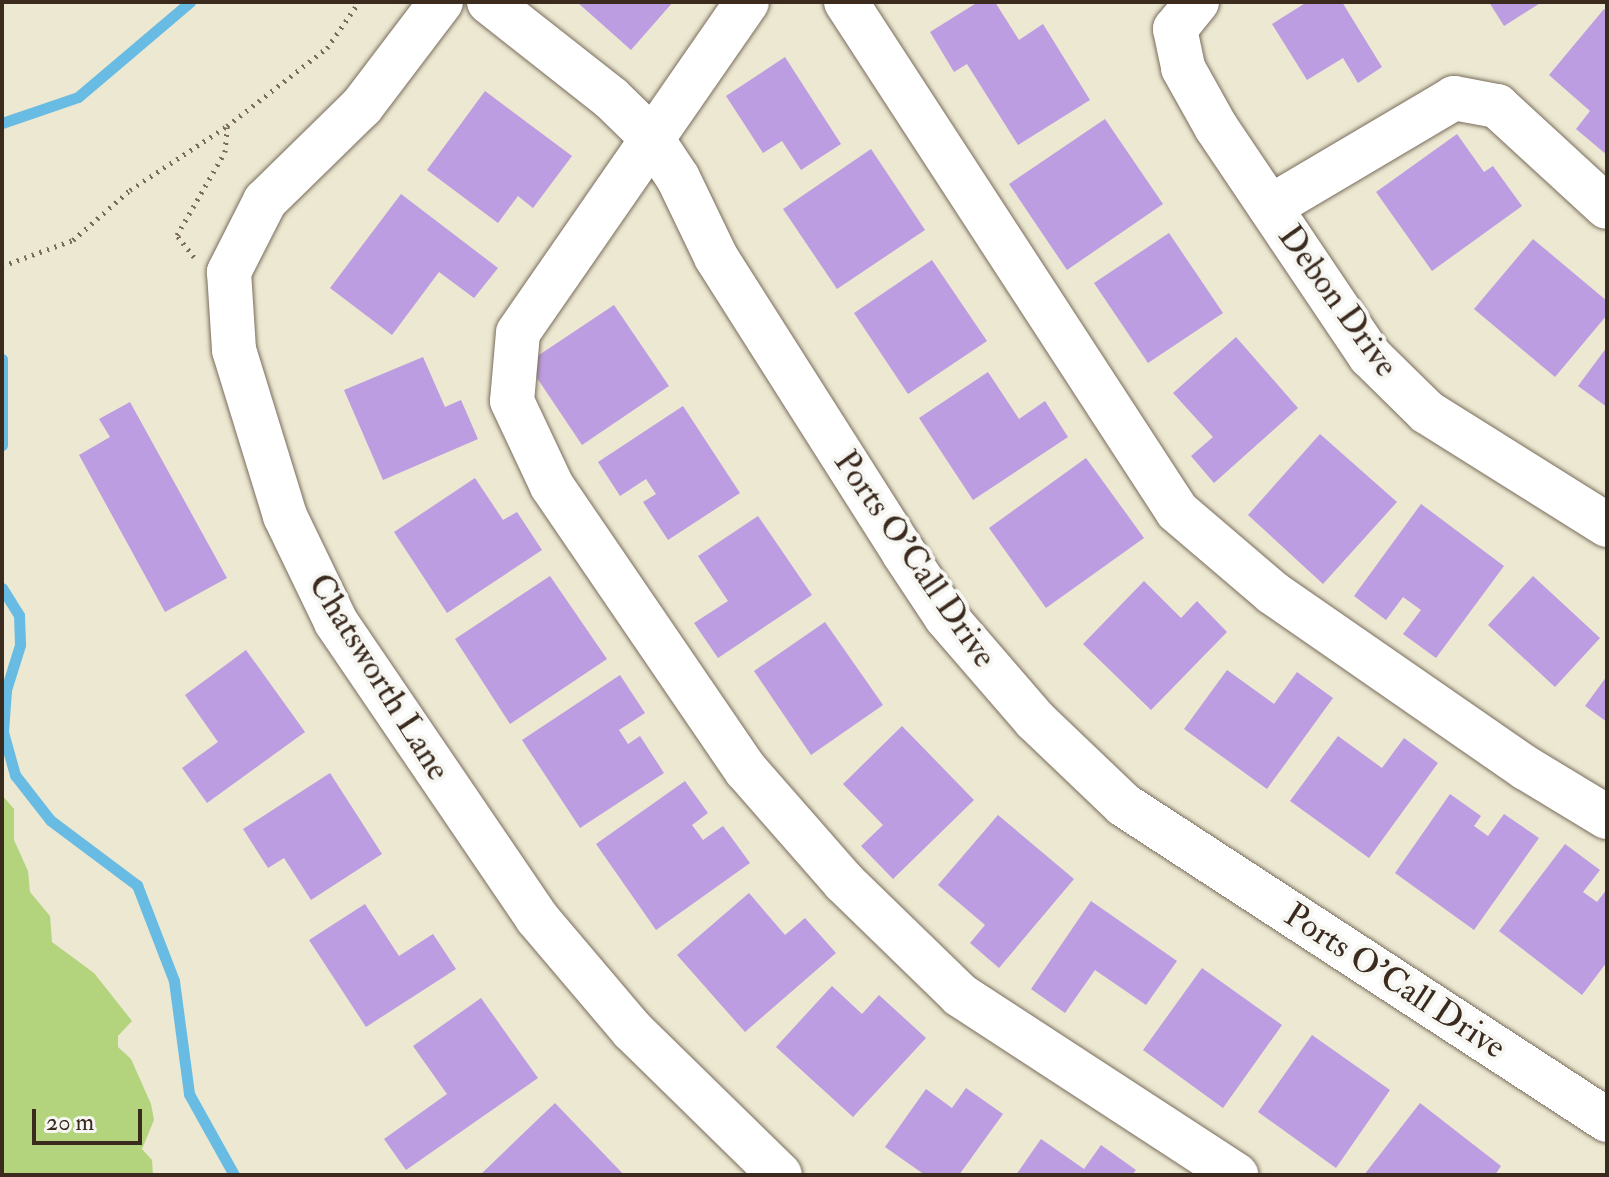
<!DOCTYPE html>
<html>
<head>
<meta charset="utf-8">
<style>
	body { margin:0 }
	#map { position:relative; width:1609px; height:1177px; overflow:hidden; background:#ece8d1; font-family:"IM FELL Double Pica",serif }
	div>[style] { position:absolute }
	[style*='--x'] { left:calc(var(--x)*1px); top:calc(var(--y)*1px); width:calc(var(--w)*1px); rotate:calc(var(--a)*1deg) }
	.green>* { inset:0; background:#b3d47c }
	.stream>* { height:11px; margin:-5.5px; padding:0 5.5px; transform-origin:5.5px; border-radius:5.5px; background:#68bce4 }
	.building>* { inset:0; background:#bc9de1 }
	.path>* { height:5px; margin-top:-2.5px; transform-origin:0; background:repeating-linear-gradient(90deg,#796c5d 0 2px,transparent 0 8px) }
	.roads { filter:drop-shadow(0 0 2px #796c5d) drop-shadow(0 0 2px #796c5d) }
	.minor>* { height:44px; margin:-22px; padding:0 22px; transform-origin:22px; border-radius:22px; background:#fff }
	span { translate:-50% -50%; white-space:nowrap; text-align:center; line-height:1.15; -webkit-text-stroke:8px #f6f6f2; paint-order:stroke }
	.street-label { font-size:34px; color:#3b2a1e }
	.frame { position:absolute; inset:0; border:4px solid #3b2a1e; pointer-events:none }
	.scale { position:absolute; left:32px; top:1109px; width:110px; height:36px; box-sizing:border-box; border:4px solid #3b2a1e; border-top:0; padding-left:10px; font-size:24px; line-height:28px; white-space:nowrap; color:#3b2a1e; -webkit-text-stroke:6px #f6f6f2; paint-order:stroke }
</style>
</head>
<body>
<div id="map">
	<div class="green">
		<div style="clip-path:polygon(2px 795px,14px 809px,14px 840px,28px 871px,30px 892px,50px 916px,52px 942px,94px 973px,132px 1021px,118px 1036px,118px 1047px,131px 1059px,151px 1104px,154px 1120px,142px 1149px,152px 1160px,153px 1175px,2px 1175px)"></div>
	</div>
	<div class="stream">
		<div style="--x:2;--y:123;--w:80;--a:-18.9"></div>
		<div style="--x:78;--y:97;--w:147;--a:-40.3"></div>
		<div style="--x:2;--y:359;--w:86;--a:90"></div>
		<div style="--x:2;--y:588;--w:32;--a:58"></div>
		<div style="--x:19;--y:615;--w:30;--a:88"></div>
		<div style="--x:20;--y:645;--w:47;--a:107.3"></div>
		<div style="--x:6;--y:690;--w:42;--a:94.1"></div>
		<div style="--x:3;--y:732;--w:45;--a:74.4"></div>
		<div style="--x:15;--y:775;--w:57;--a:52.1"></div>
		<div style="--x:50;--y:820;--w:109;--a:36.8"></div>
		<div style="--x:137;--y:885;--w:103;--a:68.9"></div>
		<div style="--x:174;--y:981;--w:114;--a:82.4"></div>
		<div style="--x:189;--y:1094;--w:93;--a:60.9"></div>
	</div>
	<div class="building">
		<div style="clip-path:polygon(577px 2px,673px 2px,631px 50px)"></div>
		<div style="clip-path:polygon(978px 2px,995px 2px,1019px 40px,1043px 24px,1090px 100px,1018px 145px,967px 64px,954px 72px,930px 32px)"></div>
		<div style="clip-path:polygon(1307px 2px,1342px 2px,1382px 67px,1358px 83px,1343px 58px,1307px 80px,1272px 24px)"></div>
		<div style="clip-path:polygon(1489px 2px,1542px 2px,1504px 26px)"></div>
		<div style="clip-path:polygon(1604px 9px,1607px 12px,1607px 155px,1576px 129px,1590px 111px,1549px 75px)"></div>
		<div style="clip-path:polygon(785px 57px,841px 144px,801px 170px,782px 141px,763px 153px,726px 96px)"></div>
		<div style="clip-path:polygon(485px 91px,572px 156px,533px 208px,518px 196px,498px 223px,427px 170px)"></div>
		<div style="clip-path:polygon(1105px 119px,1163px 204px,1067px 270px,1009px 184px)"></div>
		<div style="clip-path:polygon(1457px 134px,1484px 172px,1493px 166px,1522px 206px,1432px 271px,1376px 192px)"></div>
		<div style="clip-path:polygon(871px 149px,925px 230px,837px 289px,783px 209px)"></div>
		<div style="clip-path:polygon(401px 194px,498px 268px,474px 298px,439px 272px,392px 335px,330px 288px)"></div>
		<div style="clip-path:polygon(1169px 233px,1223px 313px,1148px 363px,1094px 283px)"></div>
		<div style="clip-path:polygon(1533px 239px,1607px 301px,1607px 315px,1555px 377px,1474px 309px)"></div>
		<div style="clip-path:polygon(932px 260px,987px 341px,908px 394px,854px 313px)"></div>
		<div style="clip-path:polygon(614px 305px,669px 386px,582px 445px,527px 363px)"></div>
		<div style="clip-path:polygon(1236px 337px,1298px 408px,1214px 483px,1191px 456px,1213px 437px,1173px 393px)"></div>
		<div style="clip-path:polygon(1607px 347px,1607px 407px,1578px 386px)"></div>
		<div style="clip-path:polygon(423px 357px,445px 407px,461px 400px,478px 439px,383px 480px,344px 390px)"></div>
		<div style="clip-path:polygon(988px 372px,1019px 419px,1045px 401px,1068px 437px,973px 500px,919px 418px)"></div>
		<div style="clip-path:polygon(130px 402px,227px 578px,165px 612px,79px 455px,110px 437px,99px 419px)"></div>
		<div style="clip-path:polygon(683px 406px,740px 493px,668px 540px,643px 502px,656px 494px,646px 479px,620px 496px,598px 462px)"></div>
		<div style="clip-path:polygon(1320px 434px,1397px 502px,1323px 584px,1248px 515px)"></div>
		<div style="clip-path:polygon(1086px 458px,1144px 538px,1046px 608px,989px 528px)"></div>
		<div style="clip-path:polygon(475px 478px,503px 520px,517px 512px,542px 550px,447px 613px,394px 532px)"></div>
		<div style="clip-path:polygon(1421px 504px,1504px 566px,1436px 658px,1403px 634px,1421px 610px,1403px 597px,1386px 620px,1354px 596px)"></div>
		<div style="clip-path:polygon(758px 516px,812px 595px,718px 658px,694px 623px,728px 601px,698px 556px)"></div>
		<div style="clip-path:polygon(550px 576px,607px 659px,510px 724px,455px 639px)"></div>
		<div style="clip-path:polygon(1533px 576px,1600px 638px,1555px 687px,1488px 625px)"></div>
		<div style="clip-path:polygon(1144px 581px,1181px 618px,1197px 601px,1227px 632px,1151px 710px,1083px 644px)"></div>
		<div style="clip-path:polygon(825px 622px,883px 705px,811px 755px,754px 671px)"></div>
		<div style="clip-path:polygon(246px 650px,305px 732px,207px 803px,182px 768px,218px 742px,185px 695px)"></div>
		<div style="clip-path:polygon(1227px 670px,1274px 704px,1297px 672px,1333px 698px,1267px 789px,1184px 729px)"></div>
		<div style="clip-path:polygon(620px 675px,645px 713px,619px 730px,628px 744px,640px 736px,664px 773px,580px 828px,522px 740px)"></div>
		<div style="clip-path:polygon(1607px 676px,1607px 722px,1585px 706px)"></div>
		<div style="clip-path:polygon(902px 726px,974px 800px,893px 879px,861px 846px,883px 825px,843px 784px)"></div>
		<div style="clip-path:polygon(1338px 736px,1382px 768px,1404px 738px,1438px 763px,1369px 858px,1290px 801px)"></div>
		<div style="clip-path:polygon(330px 773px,382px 854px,311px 900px,284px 858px,268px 868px,243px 829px)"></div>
		<div style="clip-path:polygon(685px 781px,708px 813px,692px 825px,703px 840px,723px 826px,750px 863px,656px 930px,596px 844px)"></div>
		<div style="clip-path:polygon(1450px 794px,1481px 816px,1474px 826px,1488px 836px,1504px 814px,1539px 838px,1474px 930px,1395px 873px)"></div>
		<div style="clip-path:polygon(998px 815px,1074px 879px,999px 968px,970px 943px,985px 925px,938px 885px)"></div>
		<div style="clip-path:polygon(1565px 844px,1600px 870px,1583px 892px,1597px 902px,1607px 889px,1607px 962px,1582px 995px,1499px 931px)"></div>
		<div style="clip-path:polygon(749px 893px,785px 935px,805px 918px,836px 953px,745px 1032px,677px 955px)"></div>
		<div style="clip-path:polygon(1091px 901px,1177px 961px,1146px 1005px,1095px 970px,1065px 1013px,1031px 989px)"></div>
		<div style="clip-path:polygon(365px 904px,399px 956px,433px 934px,456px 969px,366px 1027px,309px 940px)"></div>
		<div style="clip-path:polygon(1202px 968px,1282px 1025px,1223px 1108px,1143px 1050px)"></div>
		<div style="clip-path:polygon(832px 986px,862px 1014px,879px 995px,926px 1038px,853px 1117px,776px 1047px)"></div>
		<div style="clip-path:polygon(481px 998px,538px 1078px,406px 1170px,384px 1139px,447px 1094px,413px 1046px)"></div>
		<div style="clip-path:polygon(1312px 1035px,1390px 1090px,1336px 1168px,1258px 1112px)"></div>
		<div style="clip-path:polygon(966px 1088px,1003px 1114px,959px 1175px,925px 1175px,885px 1147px,926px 1089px,952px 1108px)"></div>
		<div style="clip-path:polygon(555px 1103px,624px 1175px,480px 1175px)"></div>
		<div style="clip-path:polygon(1420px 1103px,1501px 1166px,1495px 1175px,1364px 1175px)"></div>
		<div style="clip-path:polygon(1041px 1139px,1084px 1169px,1101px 1145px,1136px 1170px,1132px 1175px,1016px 1175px)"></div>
	</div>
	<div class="path">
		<div style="--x:194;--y:257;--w:28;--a:-128"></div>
		<div style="--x:177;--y:235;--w:96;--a:-60"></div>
		<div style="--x:225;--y:152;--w:25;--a:-85"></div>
		<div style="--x:2;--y:266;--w:76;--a:-20.1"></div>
		<div style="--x:73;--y:240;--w:76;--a:-41.3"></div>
		<div style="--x:130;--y:190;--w:116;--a:-33.4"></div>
		<div style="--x:227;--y:126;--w:127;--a:-38"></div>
		<div style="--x:327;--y:48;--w:56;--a:-55.2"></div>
	</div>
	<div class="roads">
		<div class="minor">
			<div style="--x:441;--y:2;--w:131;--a:127.2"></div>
			<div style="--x:362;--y:106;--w:136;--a:135.6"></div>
			<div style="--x:265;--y:201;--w:80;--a:116.9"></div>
			<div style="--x:229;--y:272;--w:78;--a:86.3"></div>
			<div style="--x:234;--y:350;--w:174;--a:72.9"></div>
			<div style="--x:285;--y:516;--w:118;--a:64.3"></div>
			<div style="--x:336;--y:622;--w:358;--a:55.8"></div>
			<div style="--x:537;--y:918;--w:147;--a:49.7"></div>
			<div style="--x:632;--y:1030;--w:207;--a:44.4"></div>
			<div style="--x:489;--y:2;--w:155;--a:38.2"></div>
			<div style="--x:611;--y:98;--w:54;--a:44.3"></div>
			<div style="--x:650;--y:136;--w:50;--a:56.3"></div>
			<div style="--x:678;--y:178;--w:88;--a:64.3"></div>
			<div style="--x:716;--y:257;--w:349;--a:57.6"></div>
			<div style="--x:903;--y:552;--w:78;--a:56.5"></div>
			<div style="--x:946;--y:617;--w:136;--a:49.2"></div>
			<div style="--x:1035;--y:720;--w:123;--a:43.7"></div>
			<div style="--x:1124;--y:805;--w:577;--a:33.11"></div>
			<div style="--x:747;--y:2;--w:402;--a:124.7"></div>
			<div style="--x:518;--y:333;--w:68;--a:95"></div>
			<div style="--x:512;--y:401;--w:94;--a:64.8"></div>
			<div style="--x:552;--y:486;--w:344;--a:55.7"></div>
			<div style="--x:746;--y:770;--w:149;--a:48.8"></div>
			<div style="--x:844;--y:882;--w:162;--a:44.2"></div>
			<div style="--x:960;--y:995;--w:330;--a:33.1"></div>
			<div style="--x:846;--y:2;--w:607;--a:56.96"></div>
			<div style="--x:1177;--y:511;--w:126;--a:40.5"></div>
			<div style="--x:1273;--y:593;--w:308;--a:34.7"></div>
			<div style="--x:1526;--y:768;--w:95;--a:31.2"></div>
			<div style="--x:1197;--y:2;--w:35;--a:129"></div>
			<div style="--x:1175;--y:29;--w:40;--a:78"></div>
			<div style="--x:1183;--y:68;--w:68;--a:60.8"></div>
			<div style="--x:1216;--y:127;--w:276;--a:56.1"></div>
			<div style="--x:1370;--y:356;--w:80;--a:44.5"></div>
			<div style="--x:1427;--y:412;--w:213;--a:32.1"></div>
			<div style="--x:1270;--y:207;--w:214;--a:-30.6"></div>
			<div style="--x:1454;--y:98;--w:44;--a:10.5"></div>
			<div style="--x:1497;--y:106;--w:149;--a:42.6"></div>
		</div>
	</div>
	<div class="street-label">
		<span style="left:1338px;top:301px;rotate:54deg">Debon Drive</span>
		<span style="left:915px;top:559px;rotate:55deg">Ports O'Call Drive</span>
		<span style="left:379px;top:677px;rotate:58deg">Chatsworth Lane</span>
		<span style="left:1395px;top:981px;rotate:33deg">Ports O'Call Drive</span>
	</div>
	<div class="frame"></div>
	<div class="scale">20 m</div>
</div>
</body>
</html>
